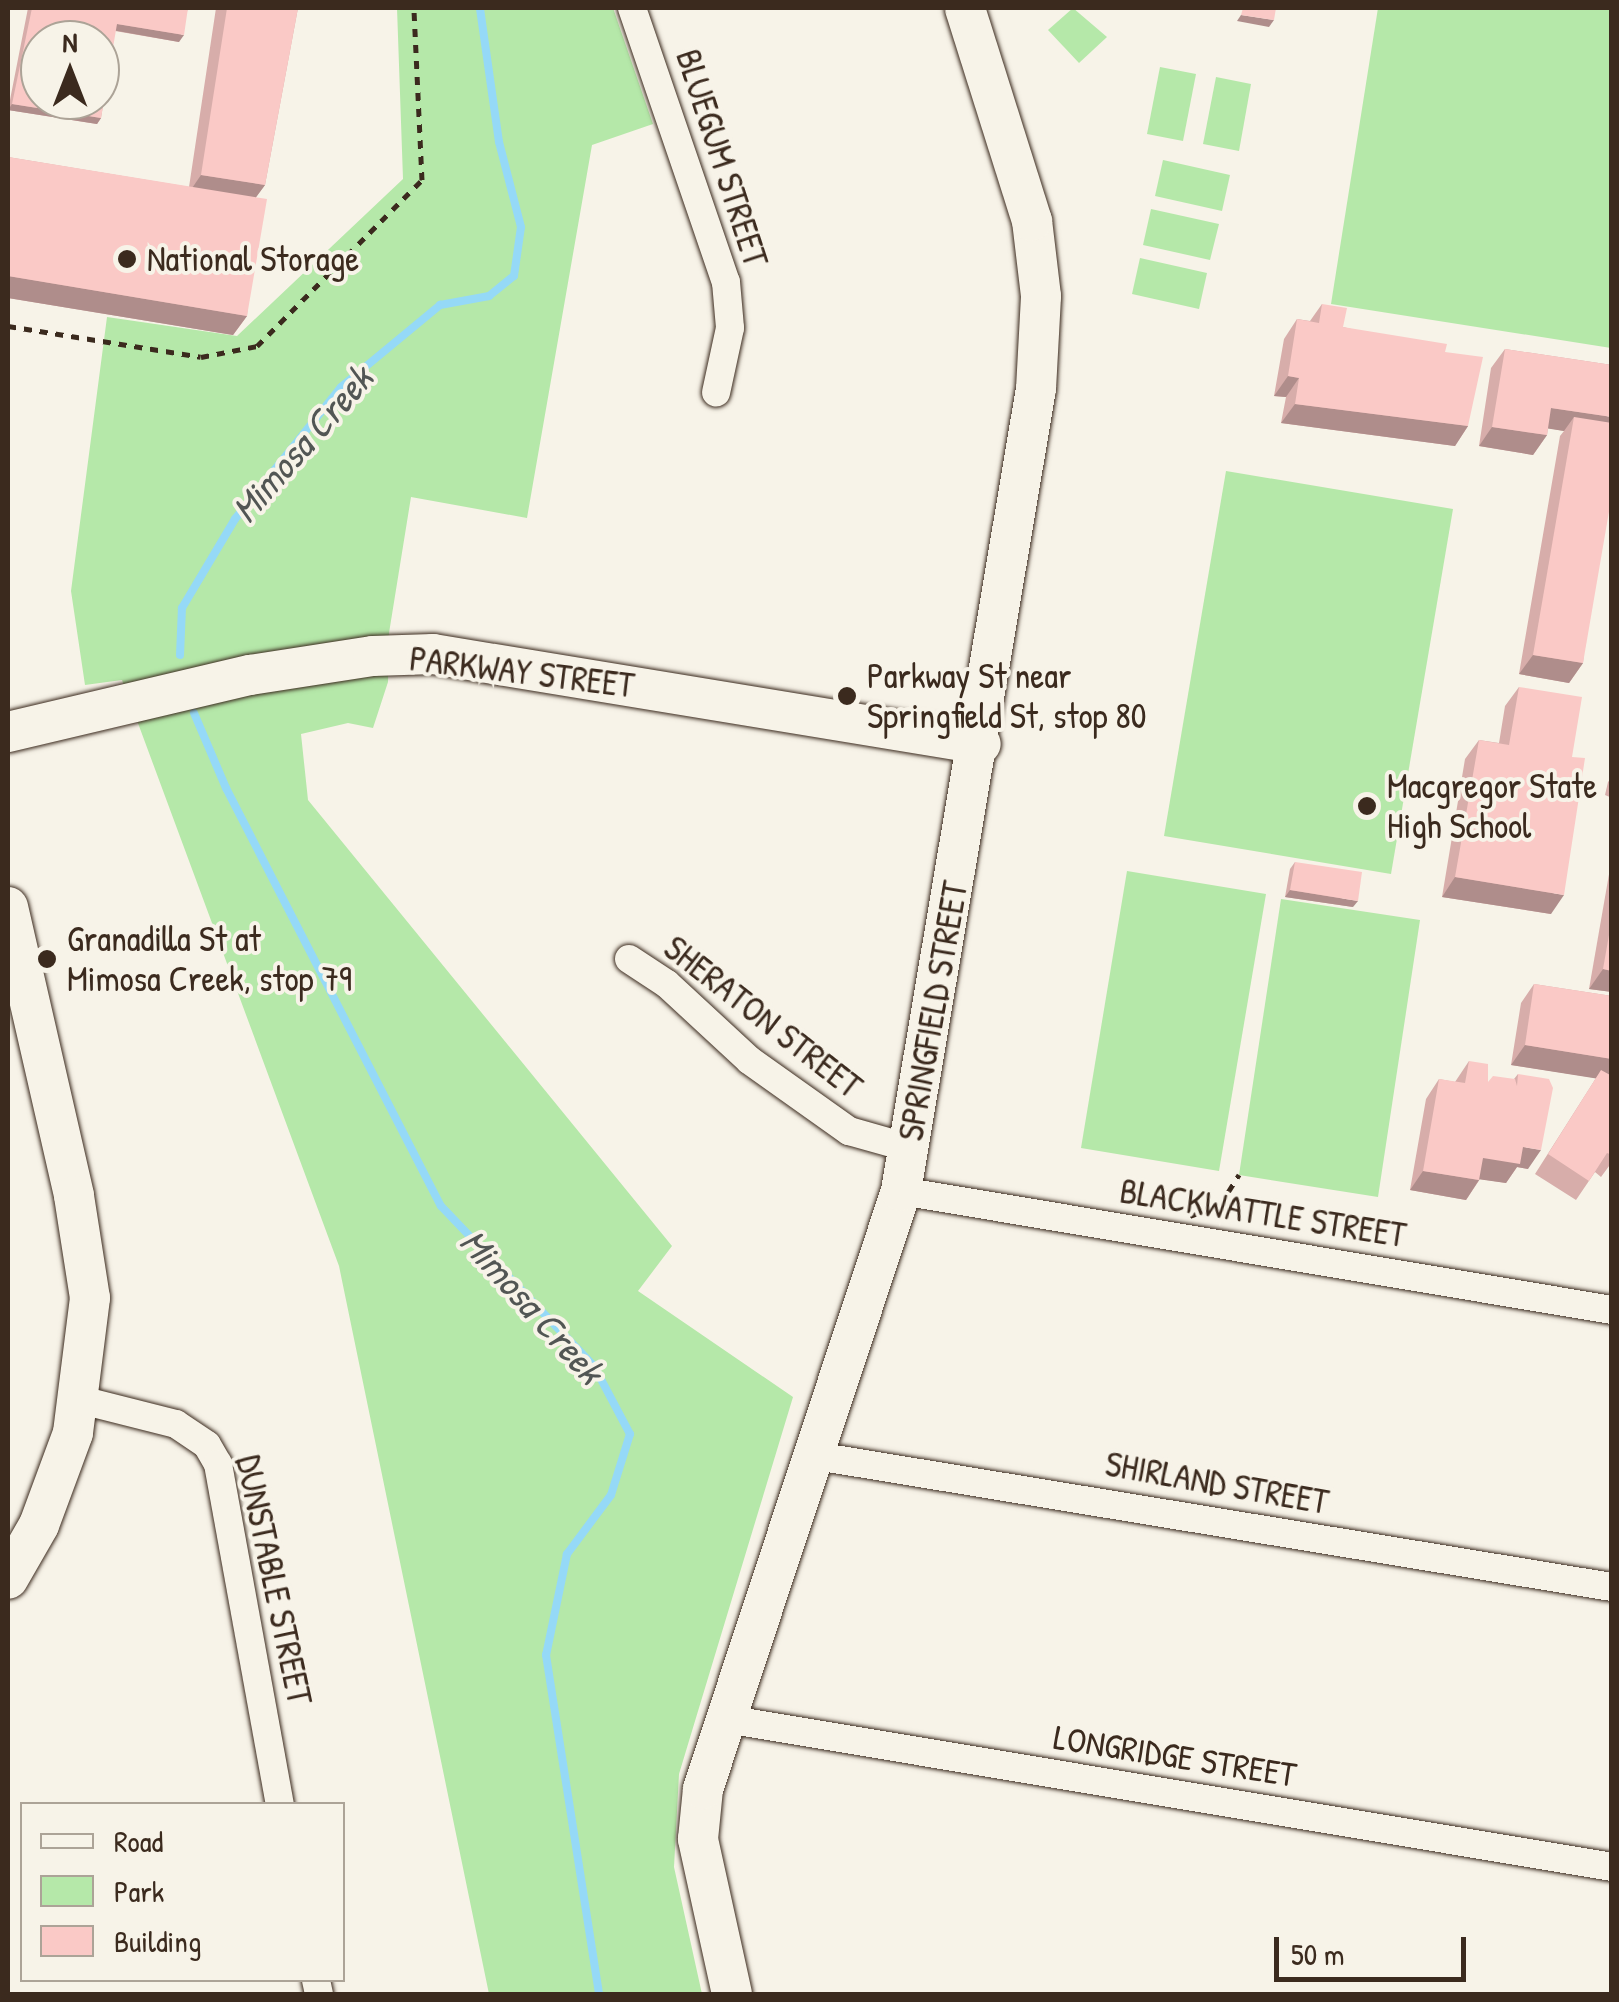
<!DOCTYPE html>
<html>
<head>
<meta charset="utf-8">
<style>
	body { margin:0 }
	#map { position:relative; width:1619px; height:2002px; overflow:hidden; background:#f7f3e8; font-family:"Patrick Hand",sans-serif }
	div>[style] { position:absolute }
	[style*='--x'] { left:calc(var(--x)*1px); top:calc(var(--y)*1px); width:calc(var(--w)*1px); rotate:calc(var(--a)*1deg) }
	.green>* { inset:0; background:#b5e8a9 }
	.stream>* { height:8px; margin:-4px; padding:0 4px; transform-origin:4px; border-radius:4px; background:#95d9f7 }
	.path>* { height:5px; margin-top:-2.5px; transform-origin:0; background:repeating-linear-gradient(90deg,#3b2a1e 0 8px,transparent 0 16px) }
	.roads { filter:drop-shadow(0 0 2px #3b2a1e) drop-shadow(0 0 2px #3b2a1e) }
	.street>* { height:28px; margin:-14px; padding:0 14px; transform-origin:14px; border-radius:14px; background:#f7f3e8 }
	.secondary>* { height:40px; margin:-20px; padding:0 20px; transform-origin:20px; border-radius:20px; background:#f7f3e8 }
	.wall>* { inset:0; background:#d7adaa }
	.shaded-wall>* { inset:0; background:#af8d8b }
	.building>* { inset:0; background:#fac9c6 }
	.dots>* { width:28px; height:28px; translate:-50% -50%; box-sizing:border-box; border:5px solid #f7f3e8; border-radius:50% }
	span { translate:-50% -50%; white-space:nowrap; text-align:center; line-height:1.15; -webkit-text-stroke:8px #f7f3e8; paint-order:stroke }
	.street-label { font-size:35px; color:#3b2a1e }
	.poi-label { font-size:35px; color:#3b2a1e }
	.left { translate:0 -50%; text-align:left }
	.water-label { font-size:38px; color:#525654; font-style:italic }
	.frame { position:absolute; inset:0; border:10px solid #3b2a1e; pointer-events:none }
	.legend { position:absolute; left:20px; top:1802px; width:325px; height:180px; box-sizing:border-box; background:#f7f3e8; border:2px solid #aca397; margin:0; padding:12px 18px; list-style:none; font-size:30px; color:#3b2a1e }
	.legend li { display:flex; align-items:center; gap:20px; height:50px }
	.legend b { width:50px; border:2px solid #aca397 }
	.north { position:absolute; left:20px; top:20px; width:100px; height:100px; box-sizing:border-box; background:#f7f3e8; border:2px solid #aca397; border-radius:50%; rotate:0deg; font-size:28px; font-weight:700; line-height:40px; text-align:center; color:#3b2a1e }
	.north::after { content:''; display:block; margin:auto; width:35px; height:45px; background:#3b2a1e; clip-path:polygon(50% 0,100% 100%,50% 72%,0 100%) }
	.scale { position:absolute; left:1274px; top:1937px; width:192px; height:45px; box-sizing:border-box; border:5px solid #3b2a1e; border-top:0; padding-left:12px; font-size:30px; line-height:35px; white-space:nowrap; color:#3b2a1e; -webkit-text-stroke:8px #f7f3e8; paint-order:stroke }
</style>
</head>
<body>
<div id="map">
	<div class="green">
		<div style="clip-path:polygon(397px 8px,613px 8px,653px 124px,592px 145px,527px 518px,411px 497px,389px 633px,388px 682px,373px 728px,348px 723px,301px 734px,308px 800px,672px 1246px,638px 1291px,793px 1397px,679px 1774px,674px 1867px,702px 1994px,489px 1994px,339px 1266px,122px 680px,85px 685px,71px 591px,107px 317px,237px 336px,403px 179px)"></div>
		<div style="clip-path:polygon(1073px 8px,1107px 37px,1079px 63px,1048px 30px)"></div>
		<div style="clip-path:polygon(1378px 8px,1611px 8px,1611px 348px,1331px 304px)"></div>
		<div style="clip-path:polygon(1160px 67px,1196px 74px,1183px 141px,1147px 134px)"></div>
		<div style="clip-path:polygon(1216px 77px,1251px 84px,1239px 151px,1203px 144px)"></div>
		<div style="clip-path:polygon(1163px 160px,1230px 175px,1222px 211px,1155px 196px)"></div>
		<div style="clip-path:polygon(1151px 209px,1219px 224px,1210px 260px,1143px 245px)"></div>
		<div style="clip-path:polygon(1140px 258px,1207px 273px,1199px 309px,1132px 294px)"></div>
		<div style="clip-path:polygon(1226px 471px,1453px 509px,1391px 874px,1164px 836px)"></div>
		<div style="clip-path:polygon(1127px 871px,1266px 894px,1219px 1171px,1081px 1148px)"></div>
		<div style="clip-path:polygon(1281px 899px,1420px 920px,1378px 1197px,1239px 1175px)"></div>
	</div>
	<div class="stream">
		<div style="--x:180;--y:655;--w:47;--a:-87.6"></div>
		<div style="--x:182;--y:608;--w:104;--a:-59.2"></div>
		<div style="--x:235;--y:519;--w:169;--a:-51.2"></div>
		<div style="--x:341;--y:387;--w:129;--a:-39.6"></div>
		<div style="--x:440;--y:305;--w:50;--a:-10.4"></div>
		<div style="--x:489;--y:296;--w:32;--a:-39"></div>
		<div style="--x:514;--y:276;--w:49;--a:-81.9"></div>
		<div style="--x:521;--y:227;--w:88;--a:-104.5"></div>
		<div style="--x:499;--y:142;--w:135;--a:-98.1"></div>
		<div style="--x:194;--y:713;--w:82;--a:66.9"></div>
		<div style="--x:226;--y:788;--w:470;--a:62.8"></div>
		<div style="--x:441;--y:1206;--w:221;--a:46.3"></div>
		<div style="--x:594;--y:1366;--w:77;--a:62.1"></div>
		<div style="--x:630;--y:1434;--w:64;--a:107.3"></div>
		<div style="--x:611;--y:1495;--w:74;--a:126.7"></div>
		<div style="--x:567;--y:1554;--w:103;--a:101.7"></div>
		<div style="--x:546;--y:1655;--w:343;--a:81.1"></div>
	</div>
	<div class="path">
		<div style="--x:8;--y:326;--w:195;--a:9.1"></div>
		<div style="--x:201;--y:357;--w:57;--a:-11.1"></div>
		<div style="--x:257;--y:346;--w:234;--a:-45.2"></div>
		<div style="--x:422;--y:180;--w:172;--a:-92.7"></div>
		<div style="--x:1190;--y:1216;--w:32;--a:-20"></div>
		<div style="--x:1220;--y:1205;--w:36;--a:-58"></div>
	</div>
	<div class="roads">
		<div class="street">
			<div style="--x:632;--y:8;--w:290;--a:71.1"></div>
			<div style="--x:726;--y:282;--w:46;--a:85"></div>
			<div style="--x:730;--y:328;--w:66;--a:102.2"></div>
			<div style="--x:629;--y:959;--w:45;--a:33.3"></div>
			<div style="--x:667;--y:984;--w:112;--a:42.8"></div>
			<div style="--x:749;--y:1060;--w:123;--a:35.4"></div>
			<div style="--x:849;--y:1131;--w:62;--a:15.8"></div>
			<div style="--x:901;--y:1191;--w:721;--a:9.5"></div>
			<div style="--x:81;--y:1400;--w:98;--a:14.2"></div>
			<div style="--x:176;--y:1424;--w:37;--a:34"></div>
			<div style="--x:207;--y:1445;--w:22;--a:60"></div>
			<div style="--x:218;--y:1464;--w:346;--a:79.7"></div>
			<div style="--x:810;--y:1455;--w:813;--a:9.35"></div>
			<div style="--x:726;--y:1719;--w:898;--a:9.48"></div>
			<div style="--x:316;--y:1980;--w:14;--a:78"></div>
		</div>
		<div class="secondary">
			<div style="--x:8;--y:732;--w:249;--a:-13.3"></div>
			<div style="--x:250;--y:675;--w:124;--a:-8.8"></div>
			<div style="--x:373;--y:656;--w:60;--a:-1.9"></div>
			<div style="--x:433;--y:654;--w:555;--a:9.33"></div>
			<div style="--x:8;--y:907;--w:296;--a:77.1"></div>
			<div style="--x:74;--y:1196;--w:103;--a:81.1"></div>
			<div style="--x:90;--y:1298;--w:136;--a:97.2"></div>
			<div style="--x:73;--y:1433;--w:98;--a:110.3"></div>
			<div style="--x:39;--y:1525;--w:62;--a:119.9"></div>
			<div style="--x:732;--y:1994;--w:159;--a:-102.4"></div>
			<div style="--x:698;--y:1839;--w:50;--a:-84.3"></div>
			<div style="--x:703;--y:1789;--w:630;--a:-71.68"></div>
			<div style="--x:901;--y:1191;--w:813;--a:-80.45"></div>
			<div style="--x:1036;--y:389;--w:93;--a:-86.9"></div>
			<div style="--x:1041;--y:296;--w:76;--a:-96.8"></div>
			<div style="--x:1032;--y:221;--w:223;--a:-107.5"></div>
		</div>
	</div>
	<div class="wall">
		<div style="clip-path:polygon(28px 8px,188px 8px,179px 42px,115px 31px,101px 118px,97px 124px,8px 110px)"></div>
		<div style="clip-path:polygon(216px 8px,298px 8px,265px 185px,256px 197px,247px 316px,233px 335px,8px 298px,8px 157px,189px 187px)"></div>
		<div style="clip-path:polygon(1322px 304px,1343px 327px,1445px 352px,1468px 426px,1455px 446px,1281px 423px,1286px 397px,1274px 396px,1284px 339px,1297px 319px,1310px 321px)"></div>
		<div style="clip-path:polygon(1505px 349px,1612px 365px,1583px 663px,1569px 683px,1519px 674px,1560px 436px,1564px 431px,1548px 428px,1547px 435px,1533px 455px,1479px 446px,1491px 368px)"></div>
		<div style="clip-path:polygon(1519px 687px,1572px 757px,1551px 914px,1442px 897px,1465px 759px,1479px 740px,1499px 743px,1505px 706px)"></div>
		<div style="clip-path:polygon(1612px 777px,1612px 798px,1605px 795px,1608px 782px)"></div>
		<div style="clip-path:polygon(1612px 857px,1612px 992px,1589px 989px)"></div>
		<div style="clip-path:polygon(1295px 862px,1353px 907px,1285px 897px,1290px 869px)"></div>
		<div style="clip-path:polygon(1534px 984px,1612px 996px,1612px 1162px,1601px 1177px,1595px 1172px,1576px 1200px,1535px 1174px,1596px 1078px,1511px 1065px,1521px 1003px)"></div>
		<div style="clip-path:polygon(1469px 1061px,1488px 1082px,1514px 1079px,1518px 1074px,1528px 1169px,1517px 1167px,1506px 1183px,1480px 1179px,1466px 1200px,1410px 1190px,1426px 1099px,1439px 1079px,1455px 1082px)"></div>
	</div>
	<div class="shaded-wall">
		<div style="clip-path:polygon(1241px 15px,1274px 20px,1269px 27px,1237px 21px)"></div>
		<div style="clip-path:polygon(117px 24px,184px 35px,179px 42px,112px 30px)"></div>
		<div style="clip-path:polygon(12px 104px,101px 118px,97px 124px,8px 110px)"></div>
		<div style="clip-path:polygon(201px 175px,265px 185px,251px 204px,188px 194px)"></div>
		<div style="clip-path:polygon(8px 276px,247px 316px,233px 335px,8px 298px)"></div>
		<div style="clip-path:polygon(1288px 376px,1299px 378px,1286px 397px,1274px 396px)"></div>
		<div style="clip-path:polygon(1295px 404px,1468px 426px,1455px 446px,1281px 423px)"></div>
		<div style="clip-path:polygon(1551px 408px,1612px 417px,1612px 438px,1574px 417px,1564px 431px,1538px 427px)"></div>
		<div style="clip-path:polygon(1492px 427px,1547px 435px,1533px 455px,1479px 446px)"></div>
		<div style="clip-path:polygon(1533px 655px,1583px 663px,1569px 683px,1519px 674px)"></div>
		<div style="clip-path:polygon(1455px 877px,1564px 895px,1551px 914px,1442px 897px)"></div>
		<div style="clip-path:polygon(1290px 890px,1358px 901px,1353px 907px,1285px 897px)"></div>
		<div style="clip-path:polygon(1603px 969px,1612px 971px,1612px 992px,1589px 989px)"></div>
		<div style="clip-path:polygon(1525px 1045px,1612px 1059px,1612px 1081px,1511px 1065px)"></div>
		<div style="clip-path:polygon(1523px 1147px,1541px 1150px,1528px 1169px,1517px 1167px,1506px 1183px,1470px 1178px,1483px 1158px)"></div>
		<div style="clip-path:polygon(1423px 1171px,1479px 1180px,1466px 1200px,1410px 1190px)"></div>
	</div>
	<div class="building">
		<div style="clip-path:polygon(evenodd,32px 8px,188px 8px,184px 35px,117px 24px,101px 118px,12px 104px,32px 8px,40px 40px,100px 40px,100px 100px,40px 100px,40px 40px)"></div>
		<div style="clip-path:polygon(227px 8px,298px 8px,265px 185px,201px 175px)"></div>
		<div style="clip-path:polygon(1243px 8px,1276px 8px,1274px 20px,1241px 15px)"></div>
		<div style="clip-path:polygon(8px 157px,267px 199px,247px 316px,8px 276px)"></div>
		<div style="clip-path:polygon(1322px 304px,1347px 308px,1343px 327px,1447px 344px,1445px 352px,1483px 357px,1468px 426px,1295px 404px,1299px 378px,1288px 376px,1297px 319px,1319px 323px)"></div>
		<div style="clip-path:polygon(1505px 349px,1612px 365px,1612px 417px,1551px 408px,1547px 435px,1492px 427px)"></div>
		<div style="clip-path:polygon(1574px 417px,1612px 423px,1612px 494px,1583px 663px,1533px 655px)"></div>
		<div style="clip-path:polygon(1519px 687px,1582px 697px,1572px 757px,1585px 758px,1564px 895px,1455px 877px,1479px 740px,1509px 745px)"></div>
		<div style="clip-path:polygon(1295px 862px,1362px 872px,1358px 901px,1290px 890px)"></div>
		<div style="clip-path:polygon(1612px 918px,1612px 971px,1603px 969px)"></div>
		<div style="clip-path:polygon(1534px 984px,1612px 996px,1612px 1059px,1525px 1045px)"></div>
		<div style="clip-path:polygon(1469px 1061px,1488px 1064px,1488px 1082px,1493px 1076px,1515px 1079px,1517px 1086px,1518px 1074px,1549px 1079px,1553px 1088px,1541px 1150px,1523px 1147px,1520px 1164px,1483px 1158px,1479px 1180px,1423px 1171px,1439px 1079px,1465px 1083px)"></div>
		<div style="clip-path:polygon(1601px 1070px,1612px 1076px,1612px 1155px,1607px 1153px,1589px 1181px,1548px 1154px)"></div>
	</div>
	<div class="dots">
		<div style="left:127px;top:259px;background:#3b2a1e"></div>
		<div style="left:847px;top:696px;background:#3b2a1e"></div>
		<div style="left:1367px;top:806px;background:#3b2a1e"></div>
		<div style="left:47px;top:959px;background:#3b2a1e"></div>
	</div>
	<div class="street-label">
		<span style="left:722px;top:158px;rotate:72deg">BLUEGUM STREET</span>
		<span style="left:522px;top:672px;rotate:7deg">PARKWAY STREET</span>
		<span style="left:933px;top:1011px;rotate:-80deg">SPRINGFIELD STREET</span>
		<span style="left:763px;top:1017px;rotate:38deg">SHERATON STREET</span>
		<span style="left:1263px;top:1213px;rotate:9deg">BLACKWATTLE STREET</span>
		<span style="left:1217px;top:1483px;rotate:10deg">SHIRLAND STREET</span>
		<span style="left:274px;top:1580px;rotate:78deg">DUNSTABLE STREET</span>
		<span style="left:1175px;top:1756px;rotate:9deg">LONGRIDGE STREET</span>
	</div>
	<div class="poi-label">
		<span class="left" style="left:147px;top:259px">National Storage</span>
		<span class="left" style="left:867px;top:696px">Parkway St near<br>Springfield St, stop 80</span>
		<span class="left" style="left:1387px;top:806px">Macgregor State<br>High School</span>
		<span class="left" style="left:67px;top:959px">Granadilla St at<br>Mimosa Creek, stop 79</span>
	</div>
	<div class="water-label">
		<span style="left:302px;top:444px;rotate:-49deg">Mimosa Creek</span>
		<span style="left:532px;top:1306px;rotate:48deg">Mimosa Creek</span>
	</div>
	<div class="frame"></div>
	<ul class="legend">
	<li><b style="height:12px;background:#f7f3e8"></b>Road</li>
	<li><b style="height:28px;background:#b5e8a9"></b>Park</li>
	<li><b style="height:28px;background:#fac9c6"></b>Building</li>
	</ul>
	<div class="north">N</div>
	<div class="scale">50 m</div>
</div>
</body>
</html>
